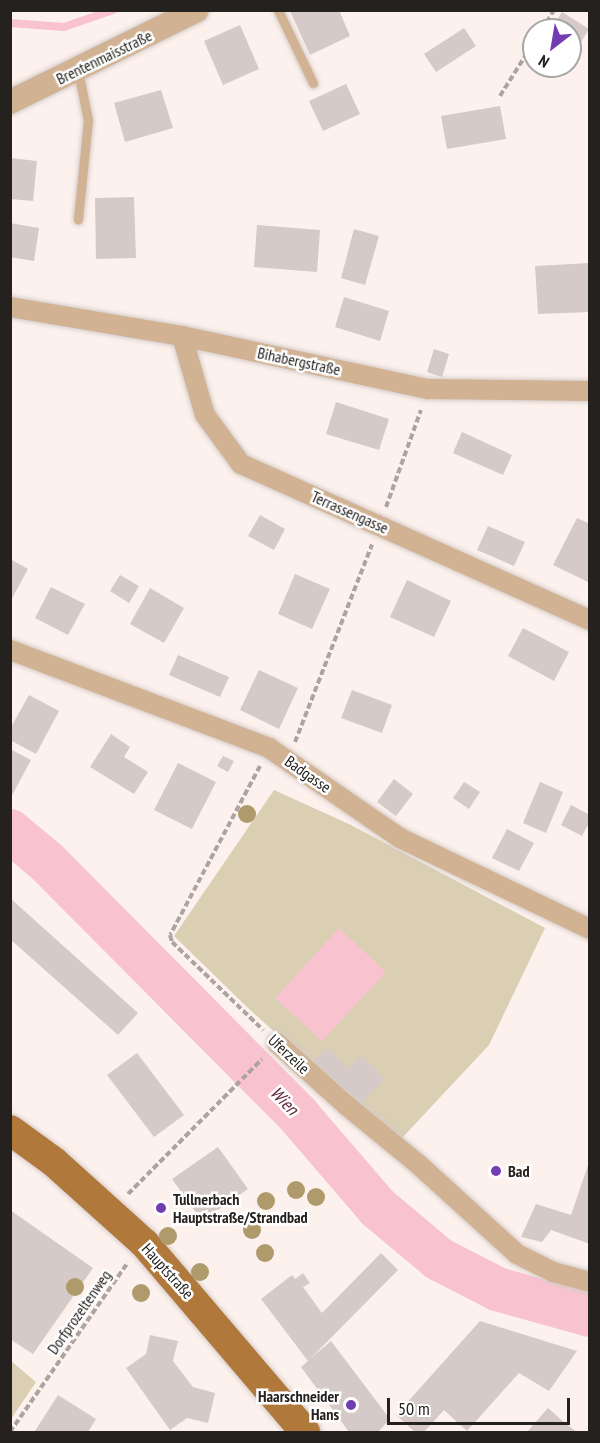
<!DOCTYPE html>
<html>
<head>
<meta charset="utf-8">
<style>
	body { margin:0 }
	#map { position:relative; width:600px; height:1443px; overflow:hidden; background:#fcf1ed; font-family:"PT Sans Narrow",sans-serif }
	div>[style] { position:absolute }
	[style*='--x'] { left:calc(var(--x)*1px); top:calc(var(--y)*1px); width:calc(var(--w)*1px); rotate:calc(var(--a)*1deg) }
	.green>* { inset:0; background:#daceb3 }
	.water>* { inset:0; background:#f8c3cf }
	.stream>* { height:8px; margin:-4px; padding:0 4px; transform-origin:4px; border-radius:4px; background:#f8c3cf }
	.river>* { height:44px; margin:-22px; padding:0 22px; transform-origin:22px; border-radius:22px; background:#f8c3cf }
	.building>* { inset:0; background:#d5cac8 }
	.path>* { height:4px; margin-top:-2px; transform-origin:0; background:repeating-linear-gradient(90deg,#aca4a1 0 6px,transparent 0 9px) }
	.roads { filter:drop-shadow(0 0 2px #d5ccc8) drop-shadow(0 0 2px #d5ccc8) }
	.service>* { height:9px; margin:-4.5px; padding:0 4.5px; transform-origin:4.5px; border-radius:4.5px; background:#d1b293 }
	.minor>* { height:20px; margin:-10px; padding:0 10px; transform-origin:10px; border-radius:10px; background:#d1b293 }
	.tertiary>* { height:24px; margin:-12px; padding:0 12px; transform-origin:12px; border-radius:12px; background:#d1b293 }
	.primary>* { height:30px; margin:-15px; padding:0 15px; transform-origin:15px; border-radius:15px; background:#b1783b }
	.trees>* { width:18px; height:18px; margin:-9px; border-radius:50%; background:#ae9a6b }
	.dots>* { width:16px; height:16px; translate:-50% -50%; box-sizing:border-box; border:3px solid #fff; border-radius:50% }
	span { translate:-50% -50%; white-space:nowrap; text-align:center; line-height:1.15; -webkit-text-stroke:5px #fff; paint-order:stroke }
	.street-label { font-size:16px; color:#24211f }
	.poi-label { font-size:16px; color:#24211f; font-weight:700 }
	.left { translate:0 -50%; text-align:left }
	.right { translate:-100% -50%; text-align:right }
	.water-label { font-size:18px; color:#68293c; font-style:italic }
	.frame { position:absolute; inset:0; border:12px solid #24211f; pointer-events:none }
	.north { position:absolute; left:522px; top:18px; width:60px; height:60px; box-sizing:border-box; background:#fff; border:2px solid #a7a6a5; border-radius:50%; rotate:211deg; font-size:16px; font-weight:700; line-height:24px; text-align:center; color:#24211f }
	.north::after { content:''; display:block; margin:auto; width:21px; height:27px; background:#743cb3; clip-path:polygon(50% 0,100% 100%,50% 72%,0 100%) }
	.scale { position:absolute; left:387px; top:1398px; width:183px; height:27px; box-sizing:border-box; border:3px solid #24211f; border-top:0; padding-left:8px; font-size:18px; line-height:21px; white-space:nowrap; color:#24211f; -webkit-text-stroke:4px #fff; paint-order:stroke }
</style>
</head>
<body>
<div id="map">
	<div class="green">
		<div style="clip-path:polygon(274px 790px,351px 825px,545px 928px,489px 1045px,402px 1138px,360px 1109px,248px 1008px,174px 936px)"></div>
		<div style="clip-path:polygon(11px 1361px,36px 1382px,11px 1419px)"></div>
	</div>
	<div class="water">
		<div style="clip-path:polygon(339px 928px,386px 972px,322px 1041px,275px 998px)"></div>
	</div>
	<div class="stream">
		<div style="--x:10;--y:23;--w:54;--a:4.2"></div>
		<div style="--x:64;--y:27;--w:52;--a:-19.1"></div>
	</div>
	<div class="river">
		<div style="--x:10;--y:831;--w:48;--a:40"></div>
		<div style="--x:47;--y:862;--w:356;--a:45.2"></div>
		<div style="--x:298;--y:1115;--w:123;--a:49.3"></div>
		<div style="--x:378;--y:1208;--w:80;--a:39.9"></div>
		<div style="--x:439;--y:1259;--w:65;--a:27.3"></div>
		<div style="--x:497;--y:1289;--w:97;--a:15.6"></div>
	</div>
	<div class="building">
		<div style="clip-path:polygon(339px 10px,350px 36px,310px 55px,290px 11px)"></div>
		<div style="clip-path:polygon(562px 12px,589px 29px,575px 52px,570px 49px,570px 30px,551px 30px)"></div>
		<div style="clip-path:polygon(240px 25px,259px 69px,223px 85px,204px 41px)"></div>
		<div style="clip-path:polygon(464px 28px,476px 46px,436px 72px,424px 54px)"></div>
		<div style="clip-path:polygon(346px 84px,360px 114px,323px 131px,309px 101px)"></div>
		<div style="clip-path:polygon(161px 90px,173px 128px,125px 142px,114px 103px)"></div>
		<div style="clip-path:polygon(500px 106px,506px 139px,447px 149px,441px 116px)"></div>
		<div style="clip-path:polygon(10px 158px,37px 161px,33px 201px,10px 199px)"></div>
		<div style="clip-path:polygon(134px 197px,136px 258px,96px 259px,95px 198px)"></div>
		<div style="clip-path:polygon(10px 223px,39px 228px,34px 261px,10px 257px)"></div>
		<div style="clip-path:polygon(257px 225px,320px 230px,317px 272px,254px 267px)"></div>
		<div style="clip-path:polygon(354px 229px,379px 236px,365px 285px,341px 278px)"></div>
		<div style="clip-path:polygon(590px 263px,590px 312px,538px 314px,535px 266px)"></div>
		<div style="clip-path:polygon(344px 297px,389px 311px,380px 341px,335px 327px)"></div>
		<div style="clip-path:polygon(434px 349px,449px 354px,442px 377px,427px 372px)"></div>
		<div style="clip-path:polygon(336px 402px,389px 419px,379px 450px,326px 434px)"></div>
		<div style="clip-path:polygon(462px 432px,512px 455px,503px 475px,453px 453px)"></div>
		<div style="clip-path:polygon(260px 515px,285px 529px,274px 550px,248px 536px)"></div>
		<div style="clip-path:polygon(577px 518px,590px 524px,590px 583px,553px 565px)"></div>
		<div style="clip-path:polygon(488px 526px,525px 542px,514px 566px,477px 550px)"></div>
		<div style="clip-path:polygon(10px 559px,28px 569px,10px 602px)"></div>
		<div style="clip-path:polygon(295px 574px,330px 589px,312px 629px,278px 614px)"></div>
		<div style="clip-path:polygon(120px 575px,139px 586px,129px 603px,110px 591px)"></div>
		<div style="clip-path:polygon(407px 580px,451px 601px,434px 637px,390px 617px)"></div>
		<div style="clip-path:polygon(51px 587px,85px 604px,68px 635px,35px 618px)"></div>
		<div style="clip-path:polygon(150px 588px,184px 608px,164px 643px,130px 624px)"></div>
		<div style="clip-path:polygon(523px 628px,569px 652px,554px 681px,508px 656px)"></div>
		<div style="clip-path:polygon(178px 655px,229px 677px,220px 697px,169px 675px)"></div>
		<div style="clip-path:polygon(259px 670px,298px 688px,279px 729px,240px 710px)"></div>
		<div style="clip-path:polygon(352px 690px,392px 705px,382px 733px,341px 718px)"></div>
		<div style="clip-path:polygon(29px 695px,59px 711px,36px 754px,10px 740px,10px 729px)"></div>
		<div style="clip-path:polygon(111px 734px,130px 747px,124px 757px,148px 772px,134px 794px,90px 767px)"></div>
		<div style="clip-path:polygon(10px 749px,31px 760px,10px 799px)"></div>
		<div style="clip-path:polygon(223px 756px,234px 761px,228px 772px,217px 766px)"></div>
		<div style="clip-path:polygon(178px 763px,216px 782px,192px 829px,154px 810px)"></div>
		<div style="clip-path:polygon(394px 779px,413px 794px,396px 816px,377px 802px)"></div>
		<div style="clip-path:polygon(464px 782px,480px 792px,469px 809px,453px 798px)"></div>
		<div style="clip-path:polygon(540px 782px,563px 792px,546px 833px,523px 823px)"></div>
		<div style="clip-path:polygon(571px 805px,590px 815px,590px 821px,582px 836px,561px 825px)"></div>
		<div style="clip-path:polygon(507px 829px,534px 843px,519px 871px,492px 858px)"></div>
		<div style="clip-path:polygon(10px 898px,138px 1013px,118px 1035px,10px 939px)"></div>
		<div style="clip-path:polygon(327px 1048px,349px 1068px,361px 1055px,385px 1079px,361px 1104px,314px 1061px)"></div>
		<div style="clip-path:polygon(137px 1053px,184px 1115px,154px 1137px,107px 1075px)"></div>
		<div style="clip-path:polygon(218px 1147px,248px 1189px,202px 1221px,172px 1179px)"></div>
		<div style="clip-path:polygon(589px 1162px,590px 1244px,551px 1230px,542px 1242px,521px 1237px,536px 1204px,571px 1215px)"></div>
		<div style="clip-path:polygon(10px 1210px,93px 1268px,33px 1354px,10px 1339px)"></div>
		<div style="clip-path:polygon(381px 1253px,398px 1270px,311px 1358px,331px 1341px,390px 1419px,378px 1432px,349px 1432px,301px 1367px,308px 1361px,261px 1299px,292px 1275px,295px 1279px,303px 1273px,310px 1283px,303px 1287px,322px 1313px)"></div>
		<div style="clip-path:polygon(480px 1321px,577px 1351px,549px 1391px,519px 1373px,467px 1431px,444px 1410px,424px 1432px,415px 1432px,396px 1415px)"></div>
		<div style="clip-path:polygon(150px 1335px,178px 1341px,173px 1361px,193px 1387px,215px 1393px,208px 1423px,187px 1418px,170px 1430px,126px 1368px,146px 1354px)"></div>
		<div style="clip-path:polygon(58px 1395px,96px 1419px,88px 1432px,35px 1431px)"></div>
		<div style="clip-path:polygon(548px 1408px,566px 1424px,577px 1432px,527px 1432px)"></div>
	</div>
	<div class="path">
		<div style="--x:542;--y:30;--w:23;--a:-59"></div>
		<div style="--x:500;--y:96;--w:64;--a:-57.8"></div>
		<div style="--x:386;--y:507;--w:103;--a:-70.2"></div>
		<div style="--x:295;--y:742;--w:212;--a:-68.7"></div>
		<div style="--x:260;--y:766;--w:191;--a:118"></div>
		<div style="--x:170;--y:935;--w:7;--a:74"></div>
		<div style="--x:172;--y:942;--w:127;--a:44"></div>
		<div style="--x:128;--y:1194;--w:190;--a:-45.2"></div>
		<div style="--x:10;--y:1432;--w:207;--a:-55.2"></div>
	</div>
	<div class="roads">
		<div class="service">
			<div style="--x:278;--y:10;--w:81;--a:64.4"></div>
			<div style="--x:78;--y:71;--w:50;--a:78.5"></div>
			<div style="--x:88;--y:120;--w:100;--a:95.8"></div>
		</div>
		<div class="minor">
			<div style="--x:10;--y:307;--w:174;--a:9.6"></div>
			<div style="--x:182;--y:336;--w:252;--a:12.2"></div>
			<div style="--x:428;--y:389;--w:162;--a:0.7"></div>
			<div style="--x:182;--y:336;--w:82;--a:73.8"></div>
			<div style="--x:205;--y:415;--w:61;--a:53.7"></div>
			<div style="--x:241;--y:464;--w:382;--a:24.1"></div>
			<div style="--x:10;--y:650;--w:277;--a:20.7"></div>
			<div style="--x:269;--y:748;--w:159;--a:34.5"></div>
			<div style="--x:400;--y:838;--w:211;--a:25.6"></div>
			<div style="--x:277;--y:1043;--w:93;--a:41.9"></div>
			<div style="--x:346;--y:1105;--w:93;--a:39.3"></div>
			<div style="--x:418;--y:1164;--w:134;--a:42.3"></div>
			<div style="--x:517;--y:1254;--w:40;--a:26.6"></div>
			<div style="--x:553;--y:1272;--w:38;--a:15"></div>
		</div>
		<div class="tertiary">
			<div style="--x:10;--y:102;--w:208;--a:-26.2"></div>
		</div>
		<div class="primary">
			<div style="--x:10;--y:1130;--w:54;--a:36"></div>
			<div style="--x:54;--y:1162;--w:122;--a:42"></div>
			<div style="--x:145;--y:1244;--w:247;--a:49.6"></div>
		</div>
	</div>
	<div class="trees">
		<div style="left:247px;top:814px"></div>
		<div style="left:296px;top:1190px"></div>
		<div style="left:316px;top:1197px"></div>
		<div style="left:266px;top:1201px"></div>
		<div style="left:252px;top:1230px"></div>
		<div style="left:168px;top:1236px"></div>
		<div style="left:265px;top:1253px"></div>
		<div style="left:200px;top:1272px"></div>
		<div style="left:75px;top:1287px"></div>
		<div style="left:141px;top:1293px"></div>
	</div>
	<div class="dots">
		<div style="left:496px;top:1171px;background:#743cb3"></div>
		<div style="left:161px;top:1208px;background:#743cb3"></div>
		<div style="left:351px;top:1405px;background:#743cb3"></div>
	</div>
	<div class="street-label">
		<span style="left:104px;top:57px;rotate:-26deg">Brentenmaisstraße</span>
		<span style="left:299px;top:361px;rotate:12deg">Bihabergstraße</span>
		<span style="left:350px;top:512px;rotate:24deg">Terrassengasse</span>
		<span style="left:308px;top:774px;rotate:35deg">Badgasse</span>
		<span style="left:289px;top:1054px;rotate:43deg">Uferzeile</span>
		<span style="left:168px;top:1271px;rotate:48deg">Hauptstraße</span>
		<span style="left:79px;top:1312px;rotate:-55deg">Dorfprozeltenweg</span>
	</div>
	<div class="poi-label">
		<span class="left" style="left:508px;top:1171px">Bad</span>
		<span class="left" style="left:173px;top:1208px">Tullnerbach<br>Hauptstraße/Strandbad</span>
		<span class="right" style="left:339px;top:1405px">Haarschneider<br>Hans</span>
	</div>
	<div class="water-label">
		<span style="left:284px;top:1101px;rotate:46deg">Wien</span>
	</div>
	<div class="frame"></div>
	<div class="north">N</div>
	<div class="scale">50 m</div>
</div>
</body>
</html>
